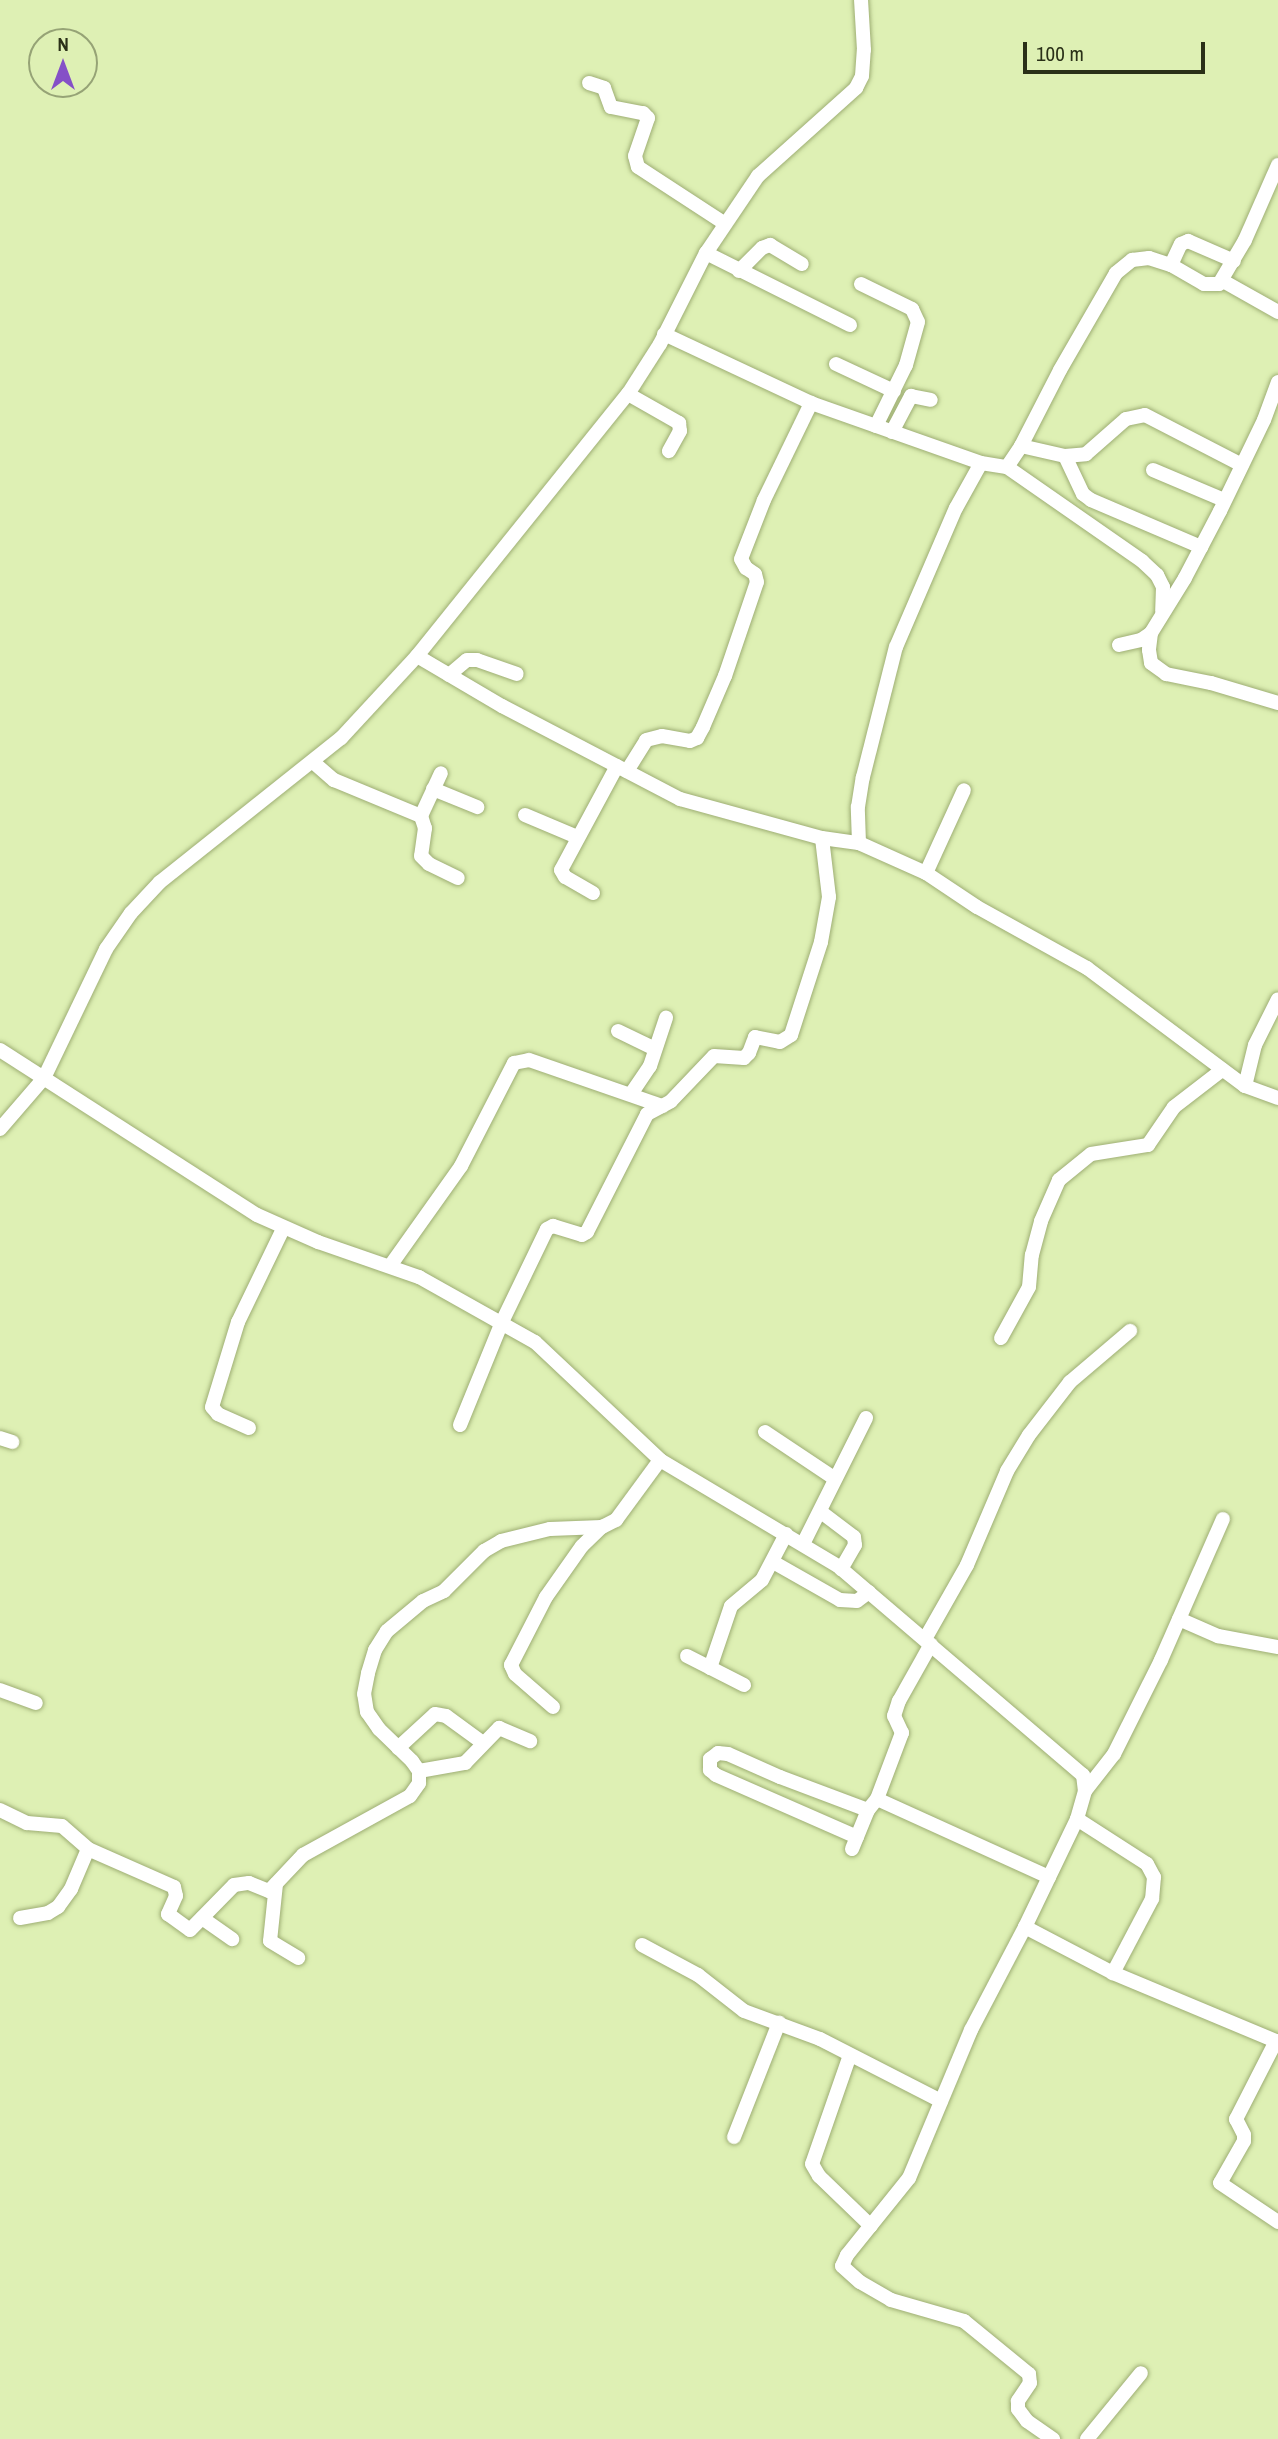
<!DOCTYPE html>
<html>
<head>
<meta charset="utf-8">
<style>
	body { margin:0 }
	#map { position:relative; width:1278px; height:2439px; overflow:hidden; background:#def0b4; font-family:"Archivo Narrow",sans-serif }
	div>[style] { position:absolute }
	[style*='--x'] { left:calc(var(--x)*1px); top:calc(var(--y)*1px); width:calc(var(--w)*1px); rotate:calc(var(--a)*1deg) }
	.roads { filter:drop-shadow(0 0 2px #9eae74) drop-shadow(0 0 2px #9eae74) }
	.minor>* { height:14px; margin:-7px; padding:0 7px; transform-origin:7px; border-radius:7px; background:#fff }
	span { translate:-50% -50%; white-space:nowrap; text-align:center; line-height:1.15; -webkit-text-stroke:7px #def0b4; paint-order:stroke }
	.north { position:absolute; left:28px; top:28px; width:70px; height:70px; box-sizing:border-box; background:#def0b4; border:2px solid #96a376; border-radius:50%; rotate:0deg; font-size:19px; font-weight:700; line-height:28px; text-align:center; color:#2a3018 }
	.north::after { content:''; display:block; margin:auto; width:24px; height:32px; background:#8550c7; clip-path:polygon(50% 0,100% 100%,50% 72%,0 100%) }
	.scale { position:absolute; left:1023px; top:42px; width:182px; height:32px; box-sizing:border-box; border:4px solid #2a3018; border-top:0; padding-left:9px; font-size:21px; line-height:24px; white-space:nowrap; color:#2a3018; -webkit-text-stroke:5px #def0b4; paint-order:stroke }
</style>
</head>
<body>
<div id="map">
	<div class="roads">
		<div class="minor">
			<div style="--x:589;--y:83;--w:16;--a:18"></div>
			<div style="--x:604;--y:88;--w:20;--a:70"></div>
			<div style="--x:611;--y:107;--w:33;--a:11"></div>
			<div style="--x:643;--y:113;--w:7;--a:45"></div>
			<div style="--x:648;--y:118;--w:40;--a:108.9"></div>
			<div style="--x:635;--y:156;--w:11;--a:75"></div>
			<div style="--x:638;--y:167;--w:103;--a:33.1"></div>
			<div style="--x:706;--y:253;--w:161;--a:26.6"></div>
			<div style="--x:1171;--y:265;--w:23;--a:-65"></div>
			<div style="--x:1181;--y:244;--w:8;--a:-23"></div>
			<div style="--x:1188;--y:241;--w:50;--a:23.5"></div>
			<div style="--x:739;--y:271;--w:33;--a:-45"></div>
			<div style="--x:762;--y:248;--w:9;--a:-21"></div>
			<div style="--x:770;--y:245;--w:37;--a:31"></div>
			<div style="--x:1223;--y:281;--w:63;--a:29.4"></div>
			<div style="--x:861;--y:284;--w:57;--a:26.1"></div>
			<div style="--x:912;--y:309;--w:14;--a:65"></div>
			<div style="--x:918;--y:322;--w:45;--a:105.6"></div>
			<div style="--x:906;--y:365;--w:68;--a:116.2"></div>
			<div style="--x:664;--y:334;--w:162;--a:25.1"></div>
			<div style="--x:811;--y:403;--w:180;--a:19.4"></div>
			<div style="--x:981;--y:463;--w:26;--a:9"></div>
			<div style="--x:1007;--y:467;--w:25;--a:-56"></div>
			<div style="--x:1021;--y:446;--w:45;--a:12.8"></div>
			<div style="--x:1065;--y:456;--w:42;--a:64.7"></div>
			<div style="--x:1083;--y:494;--w:10;--a:37"></div>
			<div style="--x:1091;--y:500;--w:120;--a:23.1"></div>
			<div style="--x:836;--y:364;--w:64;--a:25"></div>
			<div style="--x:1278;--y:382;--w:40;--a:110.2"></div>
			<div style="--x:1264;--y:420;--w:101;--a:115.8"></div>
			<div style="--x:1220;--y:511;--w:76;--a:117.6"></div>
			<div style="--x:1185;--y:578;--w:65;--a:121.7"></div>
			<div style="--x:1151;--y:633;--w:17;--a:97"></div>
			<div style="--x:1149;--y:650;--w:13;--a:81"></div>
			<div style="--x:1151;--y:663;--w:19;--a:36"></div>
			<div style="--x:1166;--y:674;--w:46;--a:11.3"></div>
			<div style="--x:1211;--y:683;--w:70;--a:16.6"></div>
			<div style="--x:628;--y:394;--w:59;--a:29.6"></div>
			<div style="--x:679;--y:423;--w:8;--a:83"></div>
			<div style="--x:680;--y:431;--w:23;--a:119"></div>
			<div style="--x:892;--y:432;--w:41;--a:-62.2"></div>
			<div style="--x:911;--y:396;--w:20;--a:11"></div>
			<div style="--x:1021;--y:446;--w:85;--a:-62.8"></div>
			<div style="--x:1060;--y:370;--w:112;--a:-60"></div>
			<div style="--x:1116;--y:273;--w:21;--a:-39"></div>
			<div style="--x:1132;--y:260;--w:17;--a:-7"></div>
			<div style="--x:1149;--y:258;--w:23;--a:18"></div>
			<div style="--x:1171;--y:265;--w:38;--a:30"></div>
			<div style="--x:1204;--y:284;--w:15;--a:0"></div>
			<div style="--x:1219;--y:284;--w:51;--a:-59.4"></div>
			<div style="--x:1245;--y:240;--w:82;--a:-66.3"></div>
			<div style="--x:1065;--y:456;--w:21;--a:-5"></div>
			<div style="--x:1086;--y:454;--w:53;--a:-41.2"></div>
			<div style="--x:1126;--y:419;--w:19;--a:-12"></div>
			<div style="--x:1145;--y:415;--w:109;--a:27.3"></div>
			<div style="--x:1007;--y:467;--w:165;--a:34.8"></div>
			<div style="--x:1142;--y:561;--w:21;--a:43"></div>
			<div style="--x:1157;--y:575;--w:13;--a:63"></div>
			<div style="--x:1163;--y:587;--w:24;--a:92"></div>
			<div style="--x:1153;--y:470;--w:77;--a:22.9"></div>
			<div style="--x:1119;--y:645;--w:23;--a:-13"></div>
			<div style="--x:1141;--y:640;--w:12;--a:-35"></div>
			<div style="--x:417;--y:656;--w:99;--a:30.5"></div>
			<div style="--x:502;--y:706;--w:201;--a:27.6"></div>
			<div style="--x:680;--y:799;--w:147;--a:15.4"></div>
			<div style="--x:822;--y:838;--w:37;--a:8"></div>
			<div style="--x:859;--y:843;--w:73;--a:24.1"></div>
			<div style="--x:926;--y:873;--w:61;--a:33.7"></div>
			<div style="--x:977;--y:907;--w:126;--a:29"></div>
			<div style="--x:1087;--y:968;--w:197;--a:36.8"></div>
			<div style="--x:1245;--y:1086;--w:35;--a:20"></div>
			<div style="--x:449;--y:675;--w:23;--a:-40"></div>
			<div style="--x:467;--y:660;--w:10;--a:0"></div>
			<div style="--x:477;--y:660;--w:42;--a:19.3"></div>
			<div style="--x:313;--y:762;--w:28;--a:41"></div>
			<div style="--x:334;--y:780;--w:94;--a:22.5"></div>
			<div style="--x:421;--y:816;--w:13;--a:72"></div>
			<div style="--x:425;--y:828;--w:28;--a:98"></div>
			<div style="--x:421;--y:856;--w:11;--a:45"></div>
			<div style="--x:429;--y:864;--w:32;--a:26"></div>
			<div style="--x:627;--y:771;--w:36;--a:-58"></div>
			<div style="--x:646;--y:740;--w:16;--a:-14"></div>
			<div style="--x:662;--y:736;--w:28;--a:10"></div>
			<div style="--x:690;--y:741;--w:8;--a:-23"></div>
			<div style="--x:697;--y:738;--w:13;--a:-61"></div>
			<div style="--x:703;--y:727;--w:56;--a:-66.7"></div>
			<div style="--x:725;--y:676;--w:99;--a:-71.2"></div>
			<div style="--x:757;--y:582;--w:8;--a:-104"></div>
			<div style="--x:755;--y:574;--w:11;--a:-146"></div>
			<div style="--x:746;--y:568;--w:10;--a:-119"></div>
			<div style="--x:741;--y:559;--w:63;--a:-68.7"></div>
			<div style="--x:764;--y:500;--w:108;--a:-64.1"></div>
			<div style="--x:433;--y:789;--w:48;--a:22.2"></div>
			<div style="--x:525;--y:815;--w:56;--a:22.9"></div>
			<div style="--x:421;--y:816;--w:47;--a:-65.1"></div>
			<div style="--x:859;--y:843;--w:36;--a:-92"></div>
			<div style="--x:858;--y:807;--w:30;--a:-81"></div>
			<div style="--x:863;--y:777;--w:134;--a:-75.8"></div>
			<div style="--x:896;--y:647;--w:151;--a:-66.7"></div>
			<div style="--x:956;--y:508;--w:51;--a:-60.9"></div>
			<div style="--x:926;--y:873;--w:91;--a:-65.4"></div>
			<div style="--x:593;--y:893;--w:32;--a:-150"></div>
			<div style="--x:565;--y:877;--w:8;--a:-120"></div>
			<div style="--x:561;--y:870;--w:118;--a:-61.7"></div>
			<div style="--x:618;--y:1031;--w:41;--a:25.9"></div>
			<div style="--x:0;--y:1050;--w:305;--a:32.7"></div>
			<div style="--x:257;--y:1215;--w:67;--a:23.9"></div>
			<div style="--x:318;--y:1242;--w:107;--a:19.1"></div>
			<div style="--x:419;--y:1277;--w:133;--a:29.3"></div>
			<div style="--x:535;--y:1342;--w:172;--a:43.3"></div>
			<div style="--x:660;--y:1460;--w:207;--a:30.8"></div>
			<div style="--x:838;--y:1566;--w:322;--a:40.5"></div>
			<div style="--x:1083;--y:1775;--w:16;--a:83"></div>
			<div style="--x:1085;--y:1791;--w:29;--a:106"></div>
			<div style="--x:1077;--y:1819;--w:120;--a:115.7"></div>
			<div style="--x:1025;--y:1927;--w:99;--a:27.6"></div>
			<div style="--x:1113;--y:1973;--w:179;--a:22.7"></div>
			<div style="--x:1245;--y:1086;--w:42;--a:-76.3"></div>
			<div style="--x:1255;--y:1045;--w:51;--a:-63.4"></div>
			<div style="--x:631;--y:1094;--w:34;--a:-56"></div>
			<div style="--x:650;--y:1066;--w:51;--a:-71.6"></div>
			<div style="--x:0;--y:1129;--w:67;--a:-49.2"></div>
			<div style="--x:44;--y:1078;--w:143;--a:-64.3"></div>
			<div style="--x:106;--y:949;--w:44;--a:-55.2"></div>
			<div style="--x:131;--y:913;--w:42;--a:-46.9"></div>
			<div style="--x:160;--y:882;--w:231;--a:-38.5"></div>
			<div style="--x:341;--y:738;--w:112;--a:-47.2"></div>
			<div style="--x:417;--y:656;--w:336;--a:-51.2"></div>
			<div style="--x:628;--y:394;--w:59;--a:-57.4"></div>
			<div style="--x:660;--y:344;--w:102;--a:-63.2"></div>
			<div style="--x:706;--y:253;--w:93;--a:-56"></div>
			<div style="--x:758;--y:176;--w:132;--a:-41.9"></div>
			<div style="--x:856;--y:88;--w:13;--a:-63"></div>
			<div style="--x:862;--y:76;--w:26;--a:-86"></div>
			<div style="--x:864;--y:50;--w:50;--a:-93.4"></div>
			<div style="--x:390;--y:1266;--w:123;--a:-54.6"></div>
			<div style="--x:461;--y:1166;--w:116;--a:-62.8"></div>
			<div style="--x:514;--y:1063;--w:15;--a:-11"></div>
			<div style="--x:529;--y:1060;--w:141;--a:19.1"></div>
			<div style="--x:1001;--y:1338;--w:58;--a:-61.2"></div>
			<div style="--x:1029;--y:1287;--w:32;--a:-85"></div>
			<div style="--x:1032;--y:1255;--w:35;--a:-75"></div>
			<div style="--x:1041;--y:1221;--w:45;--a:-66.3"></div>
			<div style="--x:1059;--y:1180;--w:41;--a:-39.1"></div>
			<div style="--x:1091;--y:1154;--w:58;--a:-9"></div>
			<div style="--x:1148;--y:1145;--w:46;--a:-55.6"></div>
			<div style="--x:1174;--y:1107;--w:61;--a:-37.6"></div>
			<div style="--x:460;--y:1425;--w:111;--a:-67.8"></div>
			<div style="--x:502;--y:1322;--w:103;--a:-64.2"></div>
			<div style="--x:547;--y:1229;--w:7;--a:-27"></div>
			<div style="--x:553;--y:1226;--w:30;--a:17"></div>
			<div style="--x:582;--y:1235;--w:6;--a:-31"></div>
			<div style="--x:587;--y:1232;--w:132;--a:-63"></div>
			<div style="--x:647;--y:1114;--w:27;--a:-28"></div>
			<div style="--x:671;--y:1101;--w:62;--a:-46.3"></div>
			<div style="--x:714;--y:1056;--w:30;--a:4"></div>
			<div style="--x:744;--y:1058;--w:7;--a:-45"></div>
			<div style="--x:749;--y:1053;--w:17;--a:-69"></div>
			<div style="--x:755;--y:1037;--w:25;--a:11"></div>
			<div style="--x:780;--y:1042;--w:13;--a:-32"></div>
			<div style="--x:791;--y:1035;--w:98;--a:-72.1"></div>
			<div style="--x:821;--y:942;--w:46;--a:-79.9"></div>
			<div style="--x:829;--y:897;--w:59;--a:-96.8"></div>
			<div style="--x:249;--y:1428;--w:34;--a:-156"></div>
			<div style="--x:218;--y:1414;--w:9;--a:-131"></div>
			<div style="--x:212;--y:1407;--w:89;--a:-73"></div>
			<div style="--x:238;--y:1322;--w:103;--a:-64.2"></div>
			<div style="--x:765;--y:1432;--w:83;--a:33.7"></div>
			<div style="--x:0;--y:1438;--w:13;--a:18"></div>
			<div style="--x:821;--y:1512;--w:41;--a:37.1"></div>
			<div style="--x:854;--y:1537;--w:8;--a:83"></div>
			<div style="--x:855;--y:1545;--w:28;--a:120"></div>
			<div style="--x:803;--y:1544;--w:141;--a:-63.4"></div>
			<div style="--x:773;--y:1562;--w:77;--a:29.6"></div>
			<div style="--x:840;--y:1600;--w:17;--a:3"></div>
			<div style="--x:857;--y:1601;--w:15;--a:-37"></div>
			<div style="--x:1179;--y:1619;--w:43;--a:23.6"></div>
			<div style="--x:1218;--y:1636;--w:61;--a:10.4"></div>
			<div style="--x:925;--y:1639;--w:85;--a:-60.4"></div>
			<div style="--x:967;--y:1565;--w:102;--a:-66.9"></div>
			<div style="--x:1007;--y:1471;--w:42;--a:-58.6"></div>
			<div style="--x:1029;--y:1435;--w:67;--a:-52.3"></div>
			<div style="--x:1070;--y:1382;--w:79;--a:-40.4"></div>
			<div style="--x:687;--y:1656;--w:64;--a:27"></div>
			<div style="--x:710;--y:1668;--w:65;--a:-71.3"></div>
			<div style="--x:731;--y:1606;--w:40;--a:-40"></div>
			<div style="--x:762;--y:1580;--w:52;--a:-62.4"></div>
			<div style="--x:0;--y:1690;--w:38;--a:20"></div>
			<div style="--x:553;--y:1707;--w:50;--a:-139"></div>
			<div style="--x:515;--y:1674;--w:10;--a:-114"></div>
			<div style="--x:511;--y:1665;--w:76;--a:-62.8"></div>
			<div style="--x:546;--y:1597;--w:62;--a:-54.8"></div>
			<div style="--x:582;--y:1546;--w:28;--a:-44"></div>
			<div style="--x:398;--y:1748;--w:50;--a:-42.6"></div>
			<div style="--x:435;--y:1714;--w:11;--a:10"></div>
			<div style="--x:446;--y:1716;--w:46;--a:36.1"></div>
			<div style="--x:419;--y:1771;--w:47;--a:-9.9"></div>
			<div style="--x:465;--y:1763;--w:49;--a:-45.8"></div>
			<div style="--x:499;--y:1728;--w:34;--a:23"></div>
			<div style="--x:1085;--y:1791;--w:47;--a:-51.9"></div>
			<div style="--x:1114;--y:1754;--w:105;--a:-63.4"></div>
			<div style="--x:1161;--y:1660;--w:154;--a:-66.3"></div>
			<div style="--x:877;--y:1799;--w:189;--a:24.4"></div>
			<div style="--x:0;--y:1810;--w:30;--a:26"></div>
			<div style="--x:27;--y:1823;--w:35;--a:5"></div>
			<div style="--x:62;--y:1826;--w:35;--a:41"></div>
			<div style="--x:88;--y:1849;--w:94;--a:23.8"></div>
			<div style="--x:174;--y:1887;--w:9;--a:77"></div>
			<div style="--x:176;--y:1896;--w:20;--a:114"></div>
			<div style="--x:168;--y:1914;--w:27;--a:36"></div>
			<div style="--x:190;--y:1930;--w:63;--a:-45.6"></div>
			<div style="--x:234;--y:1885;--w:15;--a:-8"></div>
			<div style="--x:249;--y:1883;--w:22;--a:22"></div>
			<div style="--x:269;--y:1891;--w:50;--a:-46.6"></div>
			<div style="--x:303;--y:1855;--w:122;--a:-28.9"></div>
			<div style="--x:410;--y:1796;--w:16;--a:-55"></div>
			<div style="--x:419;--y:1783;--w:12;--a:-90"></div>
			<div style="--x:419;--y:1771;--w:12;--a:-125"></div>
			<div style="--x:412;--y:1761;--w:46;--a:-135.9"></div>
			<div style="--x:379;--y:1729;--w:21;--a:-125"></div>
			<div style="--x:367;--y:1712;--w:18;--a:-99"></div>
			<div style="--x:364;--y:1694;--w:21;--a:-79"></div>
			<div style="--x:368;--y:1673;--w:24;--a:-73"></div>
			<div style="--x:375;--y:1650;--w:22;--a:-58"></div>
			<div style="--x:387;--y:1631;--w:47;--a:-39.8"></div>
			<div style="--x:423;--y:1601;--w:23;--a:-25"></div>
			<div style="--x:444;--y:1591;--w:57;--a:-45"></div>
			<div style="--x:484;--y:1551;--w:20;--a:-30"></div>
			<div style="--x:501;--y:1541;--w:50;--a:-13.8"></div>
			<div style="--x:550;--y:1529;--w:52;--a:-2.2"></div>
			<div style="--x:602;--y:1527;--w:16;--a:-27"></div>
			<div style="--x:616;--y:1520;--w:74;--a:-53.7"></div>
			<div style="--x:1077;--y:1819;--w:83;--a:32.7"></div>
			<div style="--x:1147;--y:1864;--w:15;--a:62"></div>
			<div style="--x:1154;--y:1877;--w:22;--a:95"></div>
			<div style="--x:1152;--y:1899;--w:84;--a:117.8"></div>
			<div style="--x:857;--y:1837;--w:154;--a:-156.3"></div>
			<div style="--x:716;--y:1775;--w:8;--a:-140"></div>
			<div style="--x:710;--y:1770;--w:11;--a:-90"></div>
			<div style="--x:710;--y:1759;--w:10;--a:-37"></div>
			<div style="--x:718;--y:1753;--w:10;--a:6"></div>
			<div style="--x:728;--y:1754;--w:57;--a:23.9"></div>
			<div style="--x:780;--y:1777;--w:94;--a:20.6"></div>
			<div style="--x:852;--y:1849;--w:42;--a:-67.7"></div>
			<div style="--x:868;--y:1810;--w:14;--a:-51"></div>
			<div style="--x:877;--y:1799;--w:71;--a:-69.3"></div>
			<div style="--x:902;--y:1733;--w:19;--a:-115"></div>
			<div style="--x:894;--y:1716;--w:16;--a:-72"></div>
			<div style="--x:899;--y:1701;--w:65;--a:-60.7"></div>
			<div style="--x:276;--y:1884;--w:57;--a:96"></div>
			<div style="--x:270;--y:1941;--w:33;--a:31"></div>
			<div style="--x:20;--y:1918;--w:28;--a:-10"></div>
			<div style="--x:48;--y:1913;--w:12;--a:-31"></div>
			<div style="--x:58;--y:1907;--w:22;--a:-54"></div>
			<div style="--x:71;--y:1889;--w:43;--a:-67"></div>
			<div style="--x:202;--y:1918;--w:37;--a:35"></div>
			<div style="--x:1025;--y:1927;--w:116;--a:117.7"></div>
			<div style="--x:971;--y:2030;--w:160;--a:112.7"></div>
			<div style="--x:909;--y:2178;--w:99;--a:128.8"></div>
			<div style="--x:847;--y:2255;--w:12;--a:114"></div>
			<div style="--x:842;--y:2266;--w:24;--a:42"></div>
			<div style="--x:860;--y:2282;--w:36;--a:30"></div>
			<div style="--x:891;--y:2300;--w:76;--a:16"></div>
			<div style="--x:964;--y:2321;--w:84;--a:39.2"></div>
			<div style="--x:1029;--y:2374;--w:9;--a:84"></div>
			<div style="--x:1030;--y:2383;--w:22;--a:124"></div>
			<div style="--x:1018;--y:2401;--w:8;--a:90"></div>
			<div style="--x:1018;--y:2409;--w:15;--a:53"></div>
			<div style="--x:1027;--y:2421;--w:32;--a:35"></div>
			<div style="--x:642;--y:1945;--w:64;--a:28.2"></div>
			<div style="--x:698;--y:1975;--w:58;--a:38"></div>
			<div style="--x:744;--y:2011;--w:81;--a:20.2"></div>
			<div style="--x:820;--y:2039;--w:136;--a:27.1"></div>
			<div style="--x:1276;--y:2041;--w:88;--a:117.1"></div>
			<div style="--x:1236;--y:2119;--w:18;--a:63"></div>
			<div style="--x:1244;--y:2135;--w:6;--a:90"></div>
			<div style="--x:1244;--y:2141;--w:48;--a:119.7"></div>
			<div style="--x:1220;--y:2183;--w:70;--a:33.9"></div>
			<div style="--x:850;--y:2055;--w:115;--a:109.2"></div>
			<div style="--x:812;--y:2164;--w:14;--a:60"></div>
			<div style="--x:819;--y:2176;--w:72;--a:43.9"></div>
			<div style="--x:734;--y:2137;--w:123;--a:-68.5"></div>
			<div style="--x:1087;--y:2439;--w:85;--a:-50.7"></div>
		</div>
	</div>
	<div class="north">N</div>
	<div class="scale">100 m</div>
</div>
</body>
</html>
